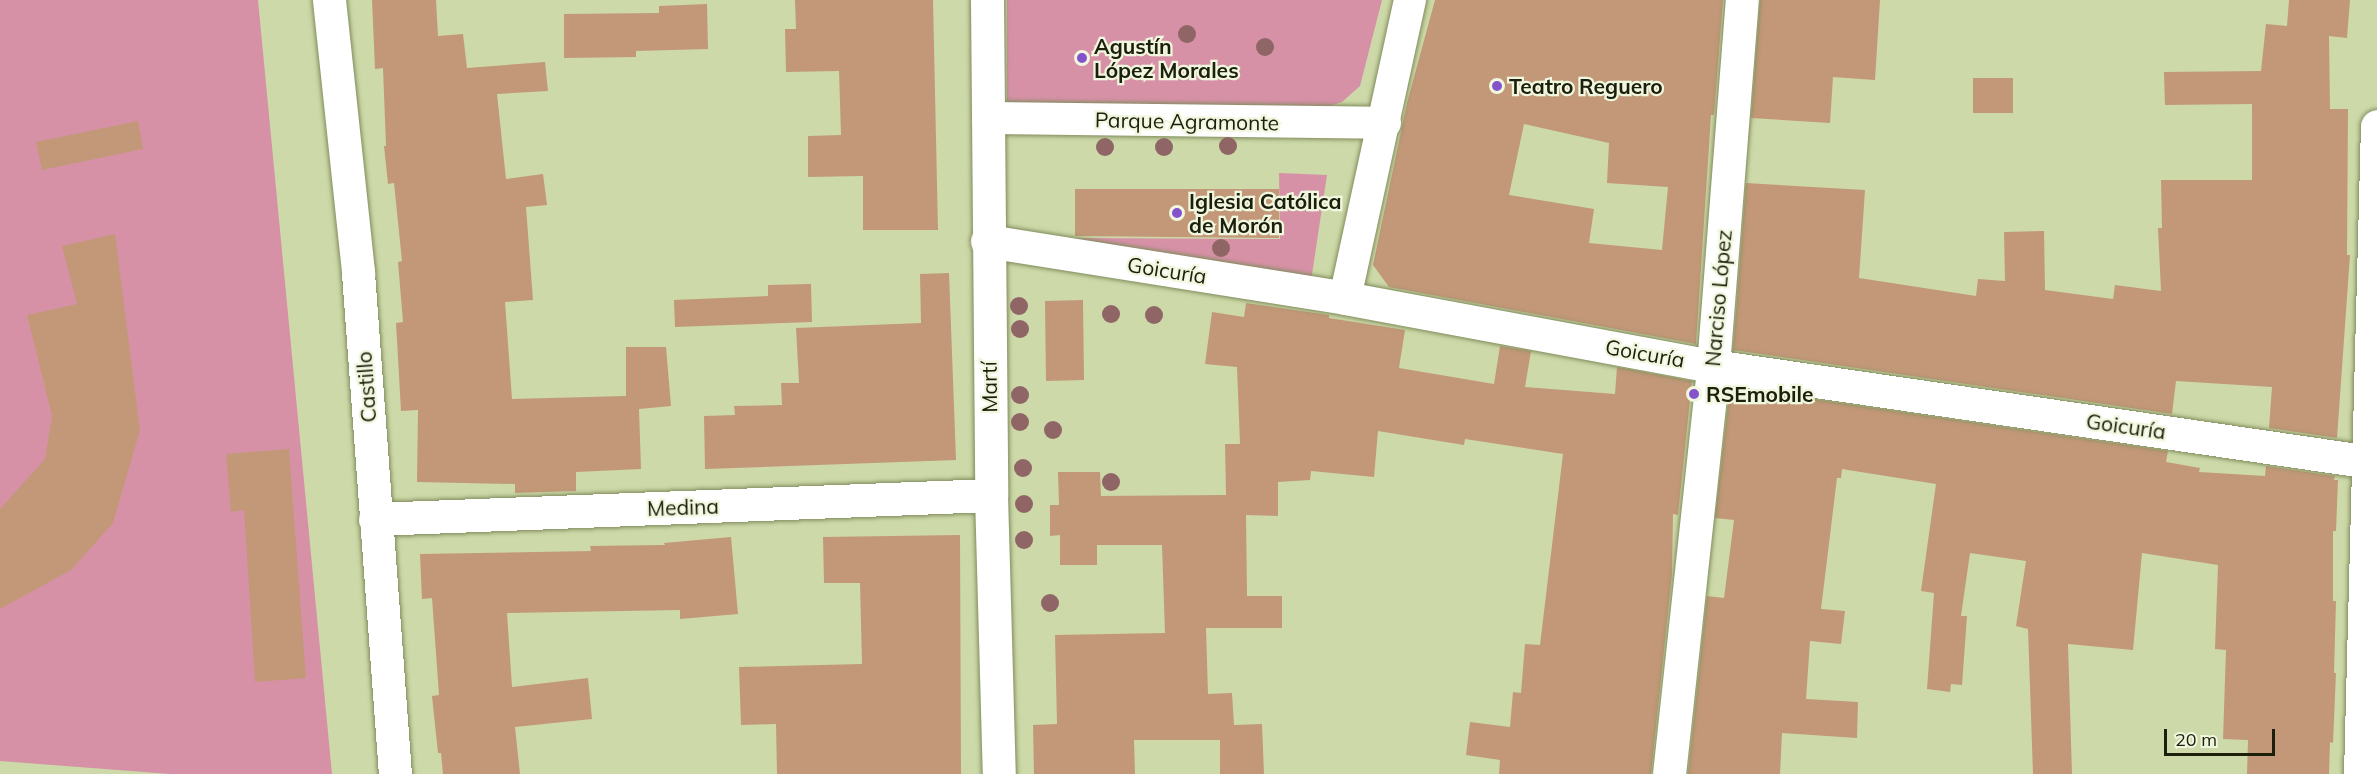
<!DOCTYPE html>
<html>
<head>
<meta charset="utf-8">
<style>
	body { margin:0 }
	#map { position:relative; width:2377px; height:774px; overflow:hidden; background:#cdd9a8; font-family:Mulish,sans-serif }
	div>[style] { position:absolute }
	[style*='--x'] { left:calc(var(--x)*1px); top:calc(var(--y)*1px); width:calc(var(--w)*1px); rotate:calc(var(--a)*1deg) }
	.green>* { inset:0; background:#d791a7 }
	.building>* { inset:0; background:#c29878 }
	.roads { filter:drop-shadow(0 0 2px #818c5d) drop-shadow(0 0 2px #818c5d) }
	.pedestrian>* { height:32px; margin:-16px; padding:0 16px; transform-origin:16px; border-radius:16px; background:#fff }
	.minor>* { height:33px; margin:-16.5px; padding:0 16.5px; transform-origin:16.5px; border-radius:16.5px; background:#fff }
	.tertiary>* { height:33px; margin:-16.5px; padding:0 16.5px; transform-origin:16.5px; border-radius:16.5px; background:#fff }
	.secondary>* { height:33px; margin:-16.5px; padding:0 16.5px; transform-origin:16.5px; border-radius:16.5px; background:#fff }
	.trees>* { width:18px; height:18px; margin:-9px; border-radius:50%; background:#8f6665 }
	.dots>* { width:16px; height:16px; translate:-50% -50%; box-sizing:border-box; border:3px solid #f0f7de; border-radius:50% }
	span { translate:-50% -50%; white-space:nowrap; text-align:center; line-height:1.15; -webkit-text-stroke:4.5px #f0f7de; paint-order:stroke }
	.poi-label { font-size:21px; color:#1b1f0c; font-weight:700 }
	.left { translate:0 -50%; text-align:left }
	.street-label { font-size:21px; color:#1b1f0c }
	.scale { position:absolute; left:2164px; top:729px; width:111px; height:27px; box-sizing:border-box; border:3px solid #1b1f0c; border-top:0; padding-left:8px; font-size:18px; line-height:21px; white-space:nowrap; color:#1b1f0c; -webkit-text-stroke:4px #f0f7de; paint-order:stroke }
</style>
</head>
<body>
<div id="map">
	<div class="green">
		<div style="clip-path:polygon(0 0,258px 0,332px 774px,170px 774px,0 761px)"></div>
		<div style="clip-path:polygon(1007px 0,1382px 0,1360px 86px,1342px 102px,1324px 108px,1012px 108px,1007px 100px)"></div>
		<div style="clip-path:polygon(1279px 173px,1327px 175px,1311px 281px,1075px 238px,1280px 239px)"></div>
	</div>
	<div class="building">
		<div style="clip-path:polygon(372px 0,436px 0,438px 36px,463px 34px,467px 68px,545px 62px,548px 91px,497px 94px,506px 179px,543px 174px,547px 205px,526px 207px,533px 300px,505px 302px,512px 399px,626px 396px,626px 347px,666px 347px,671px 406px,639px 409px,641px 469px,576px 472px,576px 491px,515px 493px,515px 484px,417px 482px,418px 410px,401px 411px,396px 323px,403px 322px,398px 262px,402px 261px,394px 183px,388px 184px,384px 146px,386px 146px,383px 68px,375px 69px)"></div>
		<div style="clip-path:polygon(795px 0,933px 0,938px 230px,863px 230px,863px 176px,808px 177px,808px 136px,841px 135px,839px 71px,786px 72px,785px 29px,796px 29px)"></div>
		<div style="clip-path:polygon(evenodd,1435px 0,1723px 0,1714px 115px,1711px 115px,1696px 344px,1389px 287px,1373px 265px,1407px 103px,1435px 0,1524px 124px,1609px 143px,1607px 183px,1668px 187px,1662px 250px,1589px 243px,1594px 209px,1509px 195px,1524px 124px)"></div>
		<div style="clip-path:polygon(1760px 0,1880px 0,1875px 80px,1833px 77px,1830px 123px,1751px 118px)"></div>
		<div style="clip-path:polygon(2289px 0,2350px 0,2347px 38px,2329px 36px,2330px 109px,2348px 109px,2347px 255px,2350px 255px,2337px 438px,2269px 428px,2272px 387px,2176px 381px,2172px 414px,1733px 350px,1746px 183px,1865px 190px,1859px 278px,1976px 296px,1978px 279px,2005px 281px,2004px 232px,2044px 231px,2045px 290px,2113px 299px,2115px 285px,2161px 291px,2158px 228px,2162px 228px,2161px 180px,2252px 180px,2252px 104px,2165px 105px,2164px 72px,2261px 71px,2266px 24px,2287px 26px)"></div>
		<div style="clip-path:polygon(707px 4px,708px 49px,636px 51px,636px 57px,564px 58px,564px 14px,659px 13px,659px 6px)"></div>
		<div style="clip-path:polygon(1973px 78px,2013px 78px,2013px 113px,1973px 113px)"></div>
		<div style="clip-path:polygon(138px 121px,143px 149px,42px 170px,36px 142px)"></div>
		<div style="clip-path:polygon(1075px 189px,1279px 189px,1279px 238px,1075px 236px)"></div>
		<div style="clip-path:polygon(115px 234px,140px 430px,113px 523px,71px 570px,0 609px,0 509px,45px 459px,52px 416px,27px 315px,77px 304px,62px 246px)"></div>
		<div style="clip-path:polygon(949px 273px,956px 460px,705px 469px,704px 416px,735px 415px,734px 406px,782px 405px,781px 383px,799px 383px,796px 328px,921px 323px,920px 274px)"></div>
		<div style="clip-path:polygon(811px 284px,812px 322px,675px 327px,674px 300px,768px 296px,768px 285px)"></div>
		<div style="clip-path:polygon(1083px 300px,1084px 380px,1046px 381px,1045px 301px)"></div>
		<div style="clip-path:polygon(1246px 303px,1329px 315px,1329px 318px,1405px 330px,1399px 368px,1494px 384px,1500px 346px,1531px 351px,1525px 387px,1615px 394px,1617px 367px,1692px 381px,1678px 515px,1673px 514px,1672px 574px,1651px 774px,1499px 774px,1500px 760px,1466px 755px,1470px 722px,1510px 727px,1513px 692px,1521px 693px,1525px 644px,1540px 645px,1563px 454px,1465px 439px,1464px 445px,1378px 431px,1374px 477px,1311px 471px,1310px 480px,1278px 482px,1278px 516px,1246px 515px,1247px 596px,1282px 596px,1282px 628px,1206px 628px,1208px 694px,1232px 693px,1234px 725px,1262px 724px,1264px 774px,1220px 774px,1220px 740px,1134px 740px,1135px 774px,1034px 774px,1033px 725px,1057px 724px,1055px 635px,1165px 633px,1162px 545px,1097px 545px,1097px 565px,1060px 565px,1060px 535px,1050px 536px,1050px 505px,1059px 505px,1058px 472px,1100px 472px,1101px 496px,1226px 495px,1225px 444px,1240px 444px,1237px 367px,1205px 364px,1212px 312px,1244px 317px)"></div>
		<div style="clip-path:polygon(1730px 387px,2168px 451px,2166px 462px,2200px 468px,2199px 472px,2265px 476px,2266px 466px,2335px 476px,2334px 480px,2338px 480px,2336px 531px,2333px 531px,2333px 601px,2336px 601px,2334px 673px,2336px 673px,2333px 743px,2330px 742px,2329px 774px,2247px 774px,2248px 740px,2223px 739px,2226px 650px,2215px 649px,2218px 565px,2142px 553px,2133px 650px,2068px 644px,2072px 774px,2033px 774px,2028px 629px,2016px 626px,2026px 561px,1970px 553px,1961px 616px,1967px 616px,1962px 685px,1951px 684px,1950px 692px,1927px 689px,1934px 593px,1921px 591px,1936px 484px,1842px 469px,1841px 478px,1837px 478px,1821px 609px,1845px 611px,1841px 644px,1810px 641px,1806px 699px,1858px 702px,1857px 738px,1782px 733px,1780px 774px,1688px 774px,1707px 596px,1724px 598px,1734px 520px,1715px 518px)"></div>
		<div style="clip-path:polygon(289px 449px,306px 678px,255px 682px,244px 510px,231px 512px,226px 454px)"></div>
		<div style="clip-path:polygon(960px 535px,961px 774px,777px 774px,776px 724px,741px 725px,739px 667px,862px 664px,860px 583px,824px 583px,823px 537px)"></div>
		<div style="clip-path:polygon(731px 537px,738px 614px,680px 619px,680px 610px,507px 613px,512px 687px,588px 678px,592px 719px,515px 727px,520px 774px,443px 774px,441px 753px,438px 753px,432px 696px,439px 695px,432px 598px,422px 599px,420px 554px,591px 551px,590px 546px,665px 545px,664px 543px)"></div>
	</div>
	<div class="roads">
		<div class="pedestrian">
			<div style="--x:988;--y:118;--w:397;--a:0.7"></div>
			<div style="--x:1345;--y:298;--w:305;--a:-77.7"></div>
		</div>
		<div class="minor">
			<div style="--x:329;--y:0;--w:275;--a:83.9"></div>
			<div style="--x:358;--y:273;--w:502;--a:85.78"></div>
			<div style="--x:987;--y:241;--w:363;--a:9"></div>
			<div style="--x:1345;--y:298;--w:374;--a:10.5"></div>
			<div style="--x:1713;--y:366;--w:671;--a:8.31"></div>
			<div style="--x:375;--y:519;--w:616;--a:-2.23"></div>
			<div style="--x:2360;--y:774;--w:648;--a:-88.5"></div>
		</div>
		<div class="tertiary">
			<div style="--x:1669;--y:774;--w:410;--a:-83.8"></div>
			<div style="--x:1713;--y:366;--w:367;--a:-85.5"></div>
		</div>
		<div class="secondary">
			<div style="--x:987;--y:0;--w:495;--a:89.5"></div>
			<div style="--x:991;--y:495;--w:279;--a:88.4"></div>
		</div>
	</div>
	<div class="trees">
		<div style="left:1187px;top:34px"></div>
		<div style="left:1265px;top:47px"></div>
		<div style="left:1228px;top:146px"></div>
		<div style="left:1105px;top:147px"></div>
		<div style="left:1164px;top:147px"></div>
		<div style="left:1221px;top:248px"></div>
		<div style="left:1019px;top:306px"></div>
		<div style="left:1111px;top:314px"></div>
		<div style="left:1154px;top:315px"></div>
		<div style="left:1020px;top:329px"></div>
		<div style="left:1020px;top:395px"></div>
		<div style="left:1020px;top:422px"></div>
		<div style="left:1053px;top:430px"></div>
		<div style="left:1023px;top:468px"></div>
		<div style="left:1111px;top:482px"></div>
		<div style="left:1024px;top:504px"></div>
		<div style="left:1024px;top:540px"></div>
		<div style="left:1050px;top:603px"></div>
	</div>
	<div class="dots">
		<div style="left:1082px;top:58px;background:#8453cc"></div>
		<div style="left:1497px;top:86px;background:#8453cc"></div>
		<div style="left:1177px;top:213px;background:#8453cc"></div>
		<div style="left:1694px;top:394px;background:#8453cc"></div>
	</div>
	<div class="poi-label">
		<span class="left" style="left:1094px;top:58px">Agustín<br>López Morales</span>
		<span class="left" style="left:1509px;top:86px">Teatro Reguero</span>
		<span class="left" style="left:1189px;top:213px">Iglesia Católica<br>de Morón</span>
		<span class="left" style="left:1706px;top:394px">RSEmobile</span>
	</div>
	<div class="street-label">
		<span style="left:1187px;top:121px;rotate:1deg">Parque Agramonte</span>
		<span style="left:1167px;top:270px;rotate:9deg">Goicuría</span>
		<span style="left:1718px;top:298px;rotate:-85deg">Narciso López</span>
		<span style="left:1645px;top:353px;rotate:10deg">Goicuría</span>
		<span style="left:366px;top:387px;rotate:-94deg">Castillo</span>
		<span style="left:989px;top:387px;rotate:-91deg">Martí</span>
		<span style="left:2126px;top:426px;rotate:8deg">Goicuría</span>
		<span style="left:683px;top:507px;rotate:-2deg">Medina</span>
	</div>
	<div class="scale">20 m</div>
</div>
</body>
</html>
